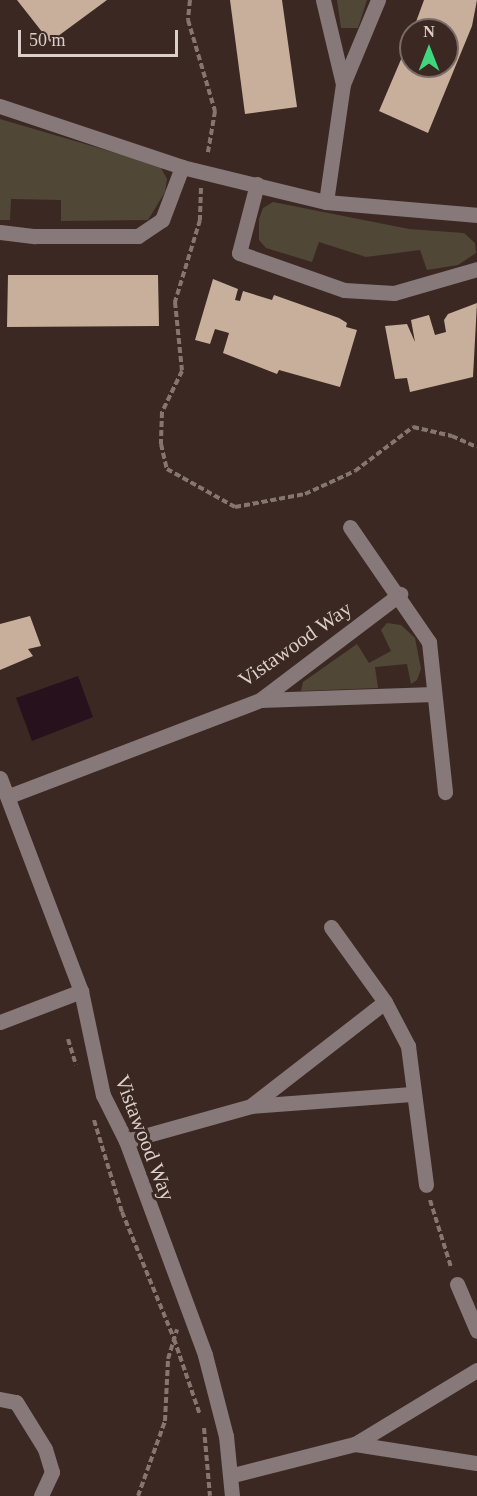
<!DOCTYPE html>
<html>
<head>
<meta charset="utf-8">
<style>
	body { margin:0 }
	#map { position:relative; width:477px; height:1496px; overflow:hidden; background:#3b2823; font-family:"Times New Roman",serif }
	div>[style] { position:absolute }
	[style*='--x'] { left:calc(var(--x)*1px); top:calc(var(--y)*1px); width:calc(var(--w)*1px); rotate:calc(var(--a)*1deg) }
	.green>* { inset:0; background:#504737 }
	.water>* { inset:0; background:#27111d }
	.building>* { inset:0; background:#c8af9b }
	.path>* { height:4px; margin-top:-2px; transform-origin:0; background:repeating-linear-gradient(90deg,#867571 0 6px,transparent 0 9px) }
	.minor>* { height:15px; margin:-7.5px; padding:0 7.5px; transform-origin:7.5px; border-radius:7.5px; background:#87797a }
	span { translate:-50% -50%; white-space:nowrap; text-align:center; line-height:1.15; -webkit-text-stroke:6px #3b2823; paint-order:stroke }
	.street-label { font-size:21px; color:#dccfcb }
	.north { position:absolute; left:399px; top:18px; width:60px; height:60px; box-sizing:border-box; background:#3b2823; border:2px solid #7b6b66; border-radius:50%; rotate:0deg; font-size:16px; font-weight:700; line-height:24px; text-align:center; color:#dccfcb }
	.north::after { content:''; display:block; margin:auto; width:21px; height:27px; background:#3fd77d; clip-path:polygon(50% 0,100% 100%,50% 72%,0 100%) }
	.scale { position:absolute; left:18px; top:30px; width:160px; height:27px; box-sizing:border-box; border:3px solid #dccfcb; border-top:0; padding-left:8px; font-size:18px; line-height:21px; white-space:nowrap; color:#dccfcb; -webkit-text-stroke:4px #3b2823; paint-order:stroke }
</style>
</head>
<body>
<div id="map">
	<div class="green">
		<div style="clip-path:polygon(337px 0,367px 0,358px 28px,341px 28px)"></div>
		<div style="clip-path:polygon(0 119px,160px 166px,167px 179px,165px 192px,148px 220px,61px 221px,61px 200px,11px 199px,10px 220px,0 220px)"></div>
		<div style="clip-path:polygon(273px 202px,409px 229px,464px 233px,475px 243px,476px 253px,458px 265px,427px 270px,420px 250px,366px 257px,319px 242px,312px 262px,266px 248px,259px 240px,259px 219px,263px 208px)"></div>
		<div style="clip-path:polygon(387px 623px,401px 625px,415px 638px,421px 669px,417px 680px,411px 684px,407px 664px,375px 667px,378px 688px,301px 691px,303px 682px,357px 644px,369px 663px,391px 651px,381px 630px)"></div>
	</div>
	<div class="water">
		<div style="clip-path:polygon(78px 676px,93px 717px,32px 741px,16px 698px)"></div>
	</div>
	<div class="building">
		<div style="clip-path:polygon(17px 0,107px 0,50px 42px)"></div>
		<div style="clip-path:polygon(230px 0,282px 0,297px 107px,245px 114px)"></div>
		<div style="clip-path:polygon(424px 0,477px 0,472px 26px,428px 133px,379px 111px,411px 36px,411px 66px,447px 66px,447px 30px,413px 30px)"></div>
		<div style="clip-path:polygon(8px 275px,158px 275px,159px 326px,7px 327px)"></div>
		<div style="clip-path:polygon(213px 279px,238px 289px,235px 300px,240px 301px,243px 291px,272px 300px,274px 295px,339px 318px,347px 323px,346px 327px,357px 330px,340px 387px,279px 370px,277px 374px,223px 353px,229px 333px,215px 329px,210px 344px,195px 340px)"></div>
		<div style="clip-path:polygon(477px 303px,473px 377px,410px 392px,407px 378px,395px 379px,385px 326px,407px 324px,415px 342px,411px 320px,429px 315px,435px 335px,446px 332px,444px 320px,448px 314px)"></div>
		<div style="clip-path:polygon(30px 616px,41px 646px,28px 649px,33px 656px,0 670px,0 624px)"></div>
	</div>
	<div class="path">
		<div style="--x:190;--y:0;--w:20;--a:96"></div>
		<div style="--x:188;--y:20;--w:95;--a:73.5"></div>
		<div style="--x:215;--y:111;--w:42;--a:99.7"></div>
		<div style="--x:201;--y:188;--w:32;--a:92"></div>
		<div style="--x:200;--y:220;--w:86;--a:107"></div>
		<div style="--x:175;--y:302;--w:69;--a:84.2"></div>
		<div style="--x:182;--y:371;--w:46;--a:116"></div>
		<div style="--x:162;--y:412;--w:32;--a:92"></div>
		<div style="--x:161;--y:444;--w:26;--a:77"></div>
		<div style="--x:167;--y:469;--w:78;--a:29.2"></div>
		<div style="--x:235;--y:507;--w:71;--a:-10.5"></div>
		<div style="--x:305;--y:494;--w:55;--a:-24.7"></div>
		<div style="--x:355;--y:471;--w:73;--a:-37.2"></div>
		<div style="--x:413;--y:427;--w:40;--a:13"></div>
		<div style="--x:452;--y:436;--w:27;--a:24"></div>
		<div style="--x:68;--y:1039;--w:27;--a:73"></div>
		<div style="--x:94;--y:1120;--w:96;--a:73.1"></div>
		<div style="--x:122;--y:1212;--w:137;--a:67.7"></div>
		<div style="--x:174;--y:1339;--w:80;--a:71.1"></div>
		<div style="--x:430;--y:1200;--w:70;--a:72.6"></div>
		<div style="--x:204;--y:1428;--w:68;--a:85"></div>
		<div style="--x:138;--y:1496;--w:80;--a:-70.2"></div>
		<div style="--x:165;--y:1421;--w:62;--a:-87.2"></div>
		<div style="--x:168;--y:1359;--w:31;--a:-73"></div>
	</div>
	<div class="minor">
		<div style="--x:323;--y:0;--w:86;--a:76.6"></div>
		<div style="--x:343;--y:84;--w:119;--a:98.2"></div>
		<div style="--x:343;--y:84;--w:91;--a:-67.4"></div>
		<div style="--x:0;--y:106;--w:192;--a:18.5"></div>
		<div style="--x:182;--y:167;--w:148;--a:13.7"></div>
		<div style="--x:326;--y:202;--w:152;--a:4.9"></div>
		<div style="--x:257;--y:184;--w:71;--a:104.6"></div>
		<div style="--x:239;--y:253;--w:111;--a:19.4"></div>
		<div style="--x:344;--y:290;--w:50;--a:3.4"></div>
		<div style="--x:394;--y:293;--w:86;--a:-16.1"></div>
		<div style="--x:0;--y:232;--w:35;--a:7"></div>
		<div style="--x:35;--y:236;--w:103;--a:0"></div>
		<div style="--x:138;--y:236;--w:29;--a:-34"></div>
		<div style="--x:162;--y:220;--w:57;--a:-69.3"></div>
		<div style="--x:350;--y:527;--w:140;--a:55.5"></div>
		<div style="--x:429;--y:642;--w:151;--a:83.9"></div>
		<div style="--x:260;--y:700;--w:174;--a:-2"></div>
		<div style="--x:0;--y:778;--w:228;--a:69.2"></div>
		<div style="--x:81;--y:991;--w:106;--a:78.1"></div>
		<div style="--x:103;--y:1095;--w:51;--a:63.4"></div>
		<div style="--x:126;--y:1141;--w:228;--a:69.7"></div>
		<div style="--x:205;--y:1355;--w:84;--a:75.5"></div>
		<div style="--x:226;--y:1436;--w:60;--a:84.3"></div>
		<div style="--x:9;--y:796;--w:269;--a:-20.9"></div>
		<div style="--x:260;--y:700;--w:176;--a:-37.1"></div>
		<div style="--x:331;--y:927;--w:92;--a:54.2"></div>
		<div style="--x:385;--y:1002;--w:50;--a:62.4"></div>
		<div style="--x:408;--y:1046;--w:140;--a:82.6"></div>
		<div style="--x:0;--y:1022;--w:87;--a:-20.9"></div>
		<div style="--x:252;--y:1105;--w:168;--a:-37.8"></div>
		<div style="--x:126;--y:1141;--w:130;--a:-15.6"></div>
		<div style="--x:251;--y:1106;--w:161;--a:-4.3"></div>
		<div style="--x:457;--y:1284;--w:51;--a:66.9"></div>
		<div style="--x:477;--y:1370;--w:143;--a:148.8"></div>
		<div style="--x:355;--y:1444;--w:123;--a:8.9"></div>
		<div style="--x:0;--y:1399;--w:16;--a:11"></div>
		<div style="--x:16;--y:1402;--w:55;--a:58.3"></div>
		<div style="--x:45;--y:1449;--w:24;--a:73"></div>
		<div style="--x:52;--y:1472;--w:26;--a:115"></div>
		<div style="--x:233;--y:1475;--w:126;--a:-14.3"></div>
	</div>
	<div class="street-label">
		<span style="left:295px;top:644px;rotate:-35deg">Vistawood Way</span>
		<span style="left:145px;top:1138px;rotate:69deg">Vistawood Way</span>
	</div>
	<div class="north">N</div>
	<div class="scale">50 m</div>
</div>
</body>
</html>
